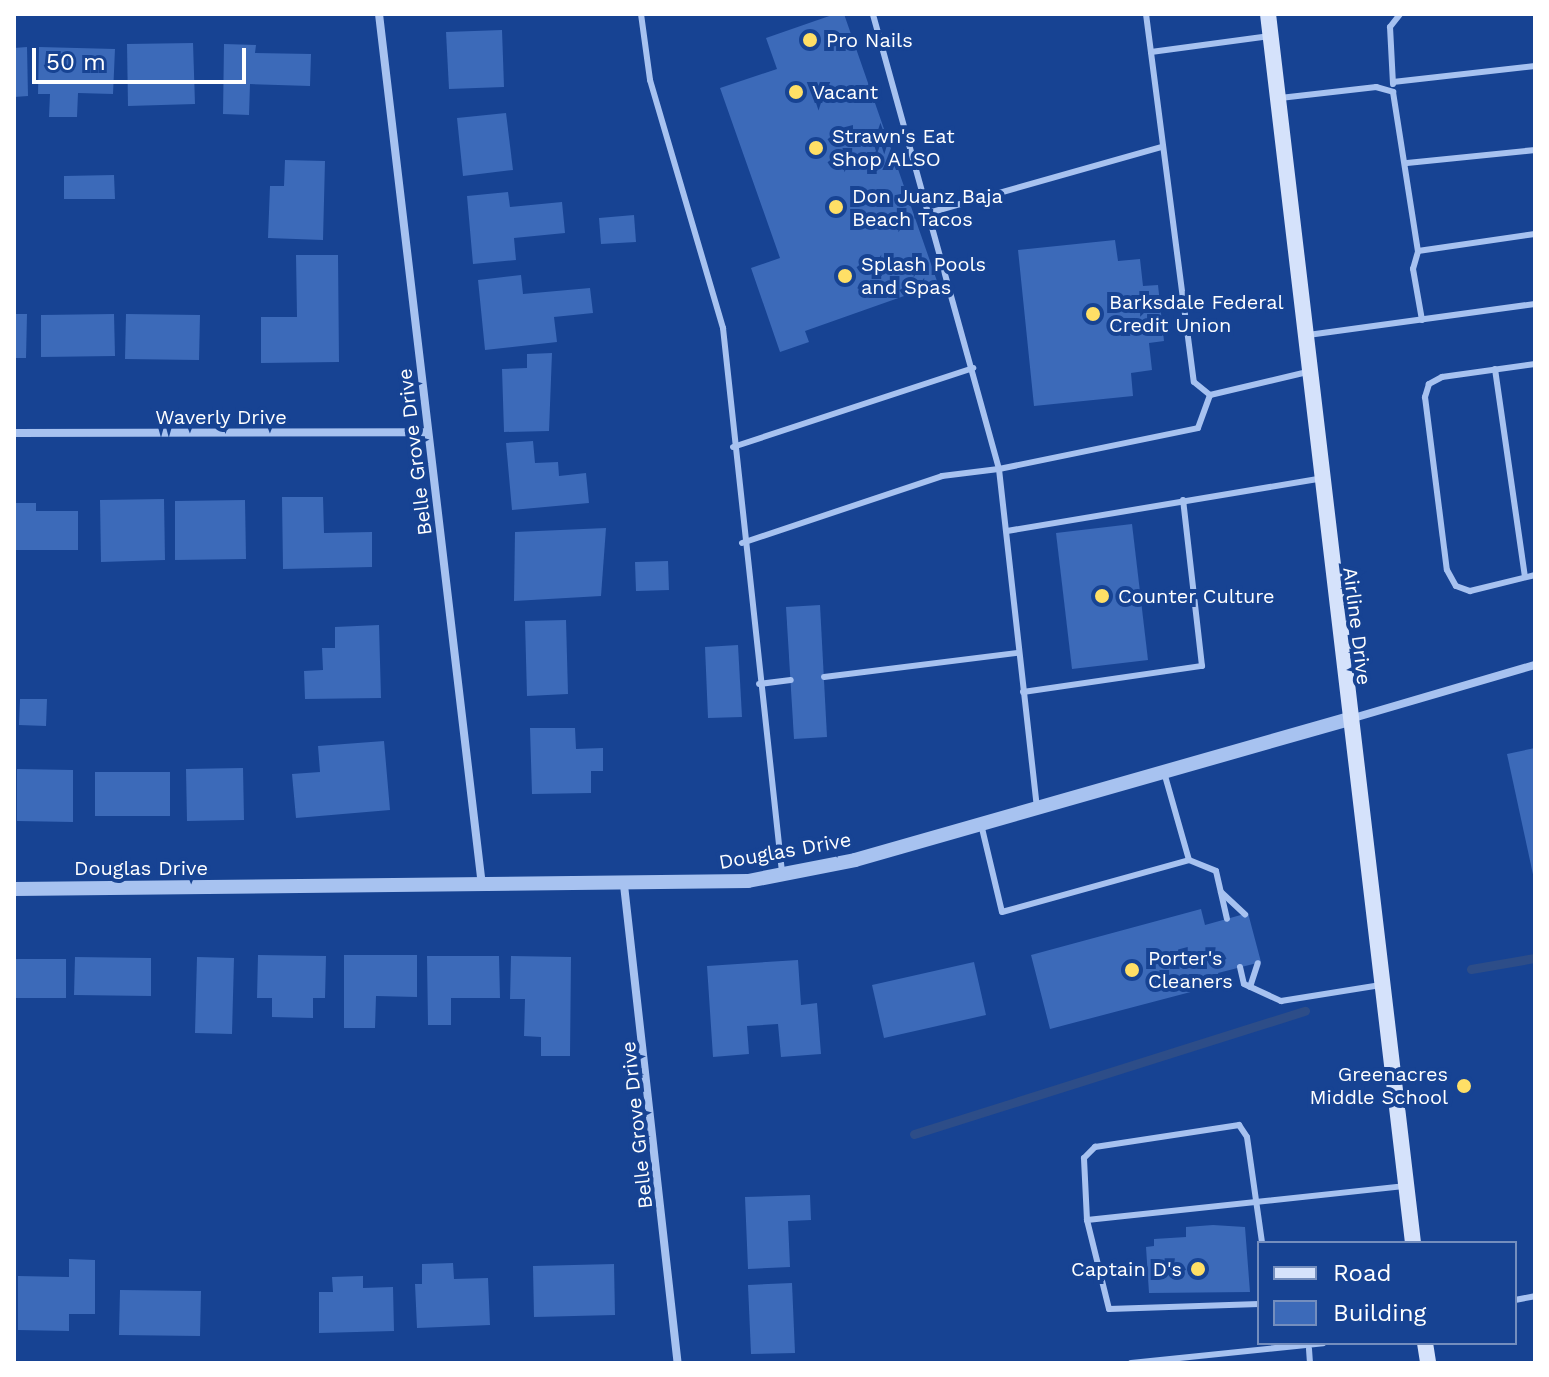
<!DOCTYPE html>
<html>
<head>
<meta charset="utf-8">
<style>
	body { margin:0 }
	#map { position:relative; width:1549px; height:1377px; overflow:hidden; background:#174393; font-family:"Work Sans",sans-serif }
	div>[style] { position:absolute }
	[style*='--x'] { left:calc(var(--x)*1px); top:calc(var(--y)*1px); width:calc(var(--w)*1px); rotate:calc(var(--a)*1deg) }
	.stream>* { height:9px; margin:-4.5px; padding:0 4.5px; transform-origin:4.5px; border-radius:4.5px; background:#2d4d88 }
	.building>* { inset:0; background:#3c6ab9 }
	.service>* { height:6px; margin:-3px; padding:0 3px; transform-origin:3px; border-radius:3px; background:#a7c2f0 }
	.minor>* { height:8px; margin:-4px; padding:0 4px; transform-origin:4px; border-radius:4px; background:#a7c2f0 }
	.tertiary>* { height:14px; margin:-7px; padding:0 7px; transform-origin:7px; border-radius:7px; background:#a7c2f0 }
	.secondary>* { height:16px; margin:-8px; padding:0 8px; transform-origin:8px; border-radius:8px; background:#d5e2fb }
	.dots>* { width:22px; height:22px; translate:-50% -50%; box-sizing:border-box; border:4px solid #174393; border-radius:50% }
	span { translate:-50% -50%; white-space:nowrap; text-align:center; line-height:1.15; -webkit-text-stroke:8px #174393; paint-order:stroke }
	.poi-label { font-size:20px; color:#fff }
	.left { translate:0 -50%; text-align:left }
	.right { translate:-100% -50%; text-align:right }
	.street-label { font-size:20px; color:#fff }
	.frame { position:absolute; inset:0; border:16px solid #fff; pointer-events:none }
	.legend { position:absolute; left:1257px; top:1241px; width:260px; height:104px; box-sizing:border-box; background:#174393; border:2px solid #748ebe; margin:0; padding:10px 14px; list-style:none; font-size:24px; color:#fff }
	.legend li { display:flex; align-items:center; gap:16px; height:40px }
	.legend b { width:40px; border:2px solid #748ebe }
	.scale { position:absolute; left:32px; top:48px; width:214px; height:36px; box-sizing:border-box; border:4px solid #fff; border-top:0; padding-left:10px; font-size:24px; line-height:28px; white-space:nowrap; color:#fff; -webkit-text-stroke:6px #174393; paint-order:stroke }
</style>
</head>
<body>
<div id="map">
	<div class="stream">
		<div style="--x:1471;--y:969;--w:65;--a:-9.8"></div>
		<div style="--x:914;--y:1134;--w:410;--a:-17.5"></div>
	</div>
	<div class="building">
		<div style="clip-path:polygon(835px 14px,844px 14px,938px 284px,805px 331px,809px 342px,780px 352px,751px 268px,780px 258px,720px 88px,777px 69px,766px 38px)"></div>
		<div style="clip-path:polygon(502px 30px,504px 87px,449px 89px,446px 32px)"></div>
		<div style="clip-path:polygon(193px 43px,195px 104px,128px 106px,127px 44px)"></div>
		<div style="clip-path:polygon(224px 44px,256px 45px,255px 53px,311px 54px,310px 86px,250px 84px,249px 115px,223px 114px)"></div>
		<div style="clip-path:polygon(27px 47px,28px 96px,14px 97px,14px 48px)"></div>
		<div style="clip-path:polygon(39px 47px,115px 49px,113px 94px,78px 93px,77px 117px,49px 117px,50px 94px,38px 94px)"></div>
		<div style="clip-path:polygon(506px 113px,513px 170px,463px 176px,457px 118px)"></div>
		<div style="clip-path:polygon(285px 160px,325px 161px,323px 240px,268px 238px,270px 186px,284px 186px)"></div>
		<div style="clip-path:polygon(114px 175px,115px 199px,64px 199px,64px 176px)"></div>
		<div style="clip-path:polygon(508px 192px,510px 207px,562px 202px,565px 233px,514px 238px,516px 260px,473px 264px,467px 196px)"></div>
		<div style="clip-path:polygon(634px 215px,636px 242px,601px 244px,599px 218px)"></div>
		<div style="clip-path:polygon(1115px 240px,1118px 261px,1140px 259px,1143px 286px,1158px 285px,1164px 341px,1149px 343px,1152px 370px,1131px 373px,1133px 396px,1034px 406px,1018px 250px)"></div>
		<div style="clip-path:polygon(296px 255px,338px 255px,339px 362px,261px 363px,261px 317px,297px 317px)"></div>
		<div style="clip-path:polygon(521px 275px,523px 294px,590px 288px,593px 313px,554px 317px,557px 342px,485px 350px,478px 280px)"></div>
		<div style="clip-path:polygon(14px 314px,27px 314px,26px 358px,14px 358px)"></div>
		<div style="clip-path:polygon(114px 314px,115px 356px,41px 357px,41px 315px)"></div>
		<div style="clip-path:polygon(126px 314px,200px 315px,199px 360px,125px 359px)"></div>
		<div style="clip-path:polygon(552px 353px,549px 431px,504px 432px,502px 369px,527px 368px,527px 354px)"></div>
		<div style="clip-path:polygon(533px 441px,535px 463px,558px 462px,559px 476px,586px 473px,589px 503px,512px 510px,506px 443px)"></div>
		<div style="clip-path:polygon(282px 497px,323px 497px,324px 533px,372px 532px,372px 567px,283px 569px)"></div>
		<div style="clip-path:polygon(164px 499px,165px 560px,101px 562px,100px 500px)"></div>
		<div style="clip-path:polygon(245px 500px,246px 559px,175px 560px,175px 501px)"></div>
		<div style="clip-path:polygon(14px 503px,36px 503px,36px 511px,78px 511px,78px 550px,14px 550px)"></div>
		<div style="clip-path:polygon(1132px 524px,1148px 660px,1072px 669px,1056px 533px)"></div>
		<div style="clip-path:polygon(606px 528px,601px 596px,514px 601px,515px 532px)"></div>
		<div style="clip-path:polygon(668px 561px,669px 590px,636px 591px,635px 562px)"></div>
		<div style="clip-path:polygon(820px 605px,827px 737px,794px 739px,786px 607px)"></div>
		<div style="clip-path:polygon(566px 620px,568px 694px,527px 696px,525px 621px)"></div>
		<div style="clip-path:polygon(379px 625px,381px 698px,305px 699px,304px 671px,323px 670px,322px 648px,335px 648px,335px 627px)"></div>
		<div style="clip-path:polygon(738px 645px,742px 717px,708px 718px,705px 647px)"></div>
		<div style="clip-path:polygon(20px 699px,47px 699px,46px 726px,19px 725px)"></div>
		<div style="clip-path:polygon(530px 728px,575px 728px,576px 749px,603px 748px,603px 771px,591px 771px,591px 793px,532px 794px)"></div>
		<div style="clip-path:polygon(384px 741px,390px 810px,296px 818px,292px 774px,320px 772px,318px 746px)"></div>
		<div style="clip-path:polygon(1535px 748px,1535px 878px,1534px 879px,1507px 754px)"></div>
		<div style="clip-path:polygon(243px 768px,244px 820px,187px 821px,186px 769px)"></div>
		<div style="clip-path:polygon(17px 769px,73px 770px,73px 822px,17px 821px)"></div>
		<div style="clip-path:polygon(95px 772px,170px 772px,170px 816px,95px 816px)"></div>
		<div style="clip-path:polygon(1201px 909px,1205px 925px,1248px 913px,1261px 962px,1218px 973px,1221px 984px,1050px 1029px,1031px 955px)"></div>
		<div style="clip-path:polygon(258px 955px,326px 956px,325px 998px,313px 998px,313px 1018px,272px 1017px,272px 998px,257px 998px)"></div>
		<div style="clip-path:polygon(344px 955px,417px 955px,417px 997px,376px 996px,375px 1028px,344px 1028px)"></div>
		<div style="clip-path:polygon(427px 956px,499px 956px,500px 998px,451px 998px,451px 1025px,428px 1025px)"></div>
		<div style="clip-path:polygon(511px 956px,571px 957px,570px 1056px,541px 1056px,541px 1037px,524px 1036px,525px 999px,510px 999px)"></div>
		<div style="clip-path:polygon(75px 957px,151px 958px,151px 996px,74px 995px)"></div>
		<div style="clip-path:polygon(197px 957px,234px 958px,232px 1034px,195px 1033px)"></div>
		<div style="clip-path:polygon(14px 959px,66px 959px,66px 998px,14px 998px)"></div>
		<div style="clip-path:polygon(798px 960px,801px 1005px,817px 1003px,821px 1054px,781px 1057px,778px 1024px,747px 1026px,749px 1054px,713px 1057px,707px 966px)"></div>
		<div style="clip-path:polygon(974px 962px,986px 1015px,884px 1038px,872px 985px)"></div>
		<div style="clip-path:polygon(810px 1195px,811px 1220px,788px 1221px,790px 1267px,748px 1269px,745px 1197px)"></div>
		<div style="clip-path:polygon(1213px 1225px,1245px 1227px,1250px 1292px,1149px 1293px,1146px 1247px,1154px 1246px,1154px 1239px,1186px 1237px,1186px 1227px)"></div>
		<div style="clip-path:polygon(69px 1259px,95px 1260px,95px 1314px,69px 1314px,69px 1331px,18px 1330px,18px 1276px,69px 1277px)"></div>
		<div style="clip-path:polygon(453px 1263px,454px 1279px,488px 1278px,490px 1325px,417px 1328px,415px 1284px,422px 1284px,422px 1264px)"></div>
		<div style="clip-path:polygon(614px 1264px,615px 1315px,534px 1317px,533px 1266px)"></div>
		<div style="clip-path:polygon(363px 1276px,363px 1288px,393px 1287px,394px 1331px,319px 1333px,319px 1292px,333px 1292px,332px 1277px)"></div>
		<div style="clip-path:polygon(792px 1283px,795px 1353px,751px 1354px,748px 1285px)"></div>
		<div style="clip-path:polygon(120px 1290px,201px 1291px,200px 1336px,119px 1335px)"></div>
	</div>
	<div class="service">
		<div style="--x:641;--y:14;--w:67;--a:82.2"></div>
		<div style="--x:650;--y:80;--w:259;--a:73.6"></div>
		<div style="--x:723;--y:328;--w:547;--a:83.81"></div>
		<div style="--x:1146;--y:14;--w:371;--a:82.6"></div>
		<div style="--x:1194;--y:382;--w:21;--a:39"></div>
		<div style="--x:1210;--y:395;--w:100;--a:-13.3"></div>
		<div style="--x:1151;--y:52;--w:120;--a:-7.7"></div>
		<div style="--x:1393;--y:82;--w:143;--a:-6.4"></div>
		<div style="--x:1393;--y:84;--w:57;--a:-93"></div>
		<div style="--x:1390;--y:27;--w:16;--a:-52"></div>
		<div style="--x:1280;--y:98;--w:97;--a:-6.5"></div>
		<div style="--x:1376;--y:87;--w:18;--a:16"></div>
		<div style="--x:1393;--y:92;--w:161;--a:81.1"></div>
		<div style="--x:1407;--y:163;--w:129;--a:-5.8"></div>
		<div style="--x:932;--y:212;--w:238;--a:-15.8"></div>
		<div style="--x:1422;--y:320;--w:52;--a:-100"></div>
		<div style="--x:1413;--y:269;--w:19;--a:-74"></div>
		<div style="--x:1418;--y:251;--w:118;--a:-8.3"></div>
		<div style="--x:1308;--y:335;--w:229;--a:-7.8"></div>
		<div style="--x:1535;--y:364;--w:94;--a:172"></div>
		<div style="--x:1442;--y:377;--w:15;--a:152"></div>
		<div style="--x:1429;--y:384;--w:14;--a:107"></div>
		<div style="--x:1425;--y:397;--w:174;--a:82.8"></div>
		<div style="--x:1447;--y:570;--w:18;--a:61"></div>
		<div style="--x:1456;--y:586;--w:15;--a:20"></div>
		<div style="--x:1470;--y:591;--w:67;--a:-13.8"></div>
		<div style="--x:1495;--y:369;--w:210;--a:81.8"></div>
		<div style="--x:733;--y:447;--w:253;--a:-18.2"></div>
		<div style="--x:1007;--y:531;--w:315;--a:-9.5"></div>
		<div style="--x:742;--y:543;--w:211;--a:-18.5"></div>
		<div style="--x:942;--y:476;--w:57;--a:-7"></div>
		<div style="--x:999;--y:469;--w:472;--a:-105.5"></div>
		<div style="--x:824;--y:677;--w:195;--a:-7.1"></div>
		<div style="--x:759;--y:684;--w:32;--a:-7"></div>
		<div style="--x:1023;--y:692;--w:181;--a:-8.3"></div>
		<div style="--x:1202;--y:666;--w:167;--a:-96.5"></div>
		<div style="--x:1037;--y:808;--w:341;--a:-96.4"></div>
		<div style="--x:999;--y:469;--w:203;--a:-11.6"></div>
		<div style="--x:1198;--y:428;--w:35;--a:-70"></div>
		<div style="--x:981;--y:824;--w:90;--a:76.6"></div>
		<div style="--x:1002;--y:912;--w:194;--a:-15.5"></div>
		<div style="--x:1189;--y:860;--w:91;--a:-105.9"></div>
		<div style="--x:1189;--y:860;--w:29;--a:22"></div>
		<div style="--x:1216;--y:871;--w:49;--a:77.1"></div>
		<div style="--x:1221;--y:892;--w:33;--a:43"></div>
		<div style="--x:1240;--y:967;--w:17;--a:77"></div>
		<div style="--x:1244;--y:984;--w:41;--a:24.7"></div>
		<div style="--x:1281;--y:1001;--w:101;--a:-9.1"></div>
		<div style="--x:1250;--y:987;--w:25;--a:-72"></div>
		<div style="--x:1087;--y:1220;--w:321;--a:-6.1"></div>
		<div style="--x:1515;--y:1300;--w:20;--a:-11"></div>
		<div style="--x:1259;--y:1304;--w:150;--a:178.1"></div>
		<div style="--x:1109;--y:1309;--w:92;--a:-103.9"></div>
		<div style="--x:1087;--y:1220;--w:62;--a:-92.8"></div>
		<div style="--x:1084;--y:1158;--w:16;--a:-45"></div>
		<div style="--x:1095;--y:1147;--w:146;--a:-8.7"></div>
		<div style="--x:1239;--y:1125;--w:14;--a:56"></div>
		<div style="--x:1247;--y:1137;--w:107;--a:81.9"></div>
		<div style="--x:1309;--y:1349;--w:14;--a:86"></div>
		<div style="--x:1131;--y:1363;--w:193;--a:-5.9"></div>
	</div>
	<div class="minor">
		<div style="--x:379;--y:14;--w:878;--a:83.26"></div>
		<div style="--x:14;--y:433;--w:414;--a:-0.1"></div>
		<div style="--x:1350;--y:719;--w:193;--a:-16.3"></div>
		<div style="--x:624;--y:885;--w:481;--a:83.6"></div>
	</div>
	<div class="tertiary">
		<div style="--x:14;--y:889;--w:734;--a:-0.62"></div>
		<div style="--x:748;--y:881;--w:109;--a:-11.1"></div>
		<div style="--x:855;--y:860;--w:514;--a:-15.93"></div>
	</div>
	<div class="secondary">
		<div style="--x:1268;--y:14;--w:1238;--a:83.27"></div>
		<div style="--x:1425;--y:1343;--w:20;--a:81"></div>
	</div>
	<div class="dots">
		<div style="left:810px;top:40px;background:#ffdf66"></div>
		<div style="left:796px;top:92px;background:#ffdf66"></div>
		<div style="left:816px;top:148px;background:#ffdf66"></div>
		<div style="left:836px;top:207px;background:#ffdf66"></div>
		<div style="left:845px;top:276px;background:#ffdf66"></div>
		<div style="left:1093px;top:314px;background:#ffdf66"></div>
		<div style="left:1102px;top:596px;background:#ffdf66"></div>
		<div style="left:1132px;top:970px;background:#ffdf66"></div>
		<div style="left:1464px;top:1086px;background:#ffdf66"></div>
		<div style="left:1198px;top:1269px;background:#ffdf66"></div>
	</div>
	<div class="poi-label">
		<span class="left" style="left:826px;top:40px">Pro Nails</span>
		<span class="left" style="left:812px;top:92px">Vacant</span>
		<span class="left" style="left:832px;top:148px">Strawn's Eat<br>Shop ALSO</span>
		<span class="left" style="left:852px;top:208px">Don Juanz Baja<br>Beach Tacos</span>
		<span class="left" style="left:861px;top:276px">Splash Pools<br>and Spas</span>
		<span class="left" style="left:1109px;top:314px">Barksdale Federal<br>Credit Union</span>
		<span class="left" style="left:1118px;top:596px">Counter Culture</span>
		<span class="left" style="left:1148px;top:970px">Porter's<br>Cleaners</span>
		<span class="right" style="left:1448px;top:1086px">Greenacres<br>Middle School</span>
		<span class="right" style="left:1182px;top:1269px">Captain D's</span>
	</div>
	<div class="street-label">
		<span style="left:221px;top:417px">Waverly Drive</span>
		<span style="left:415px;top:452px;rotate:-97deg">Belle Grove Drive</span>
		<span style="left:1357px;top:626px;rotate:83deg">Airline Drive</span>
		<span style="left:785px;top:851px;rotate:-10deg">Douglas Drive</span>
		<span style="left:141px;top:868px">Douglas Drive</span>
		<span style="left:637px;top:1125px;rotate:-96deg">Belle Grove Drive</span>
	</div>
	<div class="frame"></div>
	<ul class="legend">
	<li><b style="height:10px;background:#d5e2fb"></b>Road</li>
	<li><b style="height:22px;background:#3c6ab9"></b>Building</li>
	</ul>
	<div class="scale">50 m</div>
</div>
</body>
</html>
